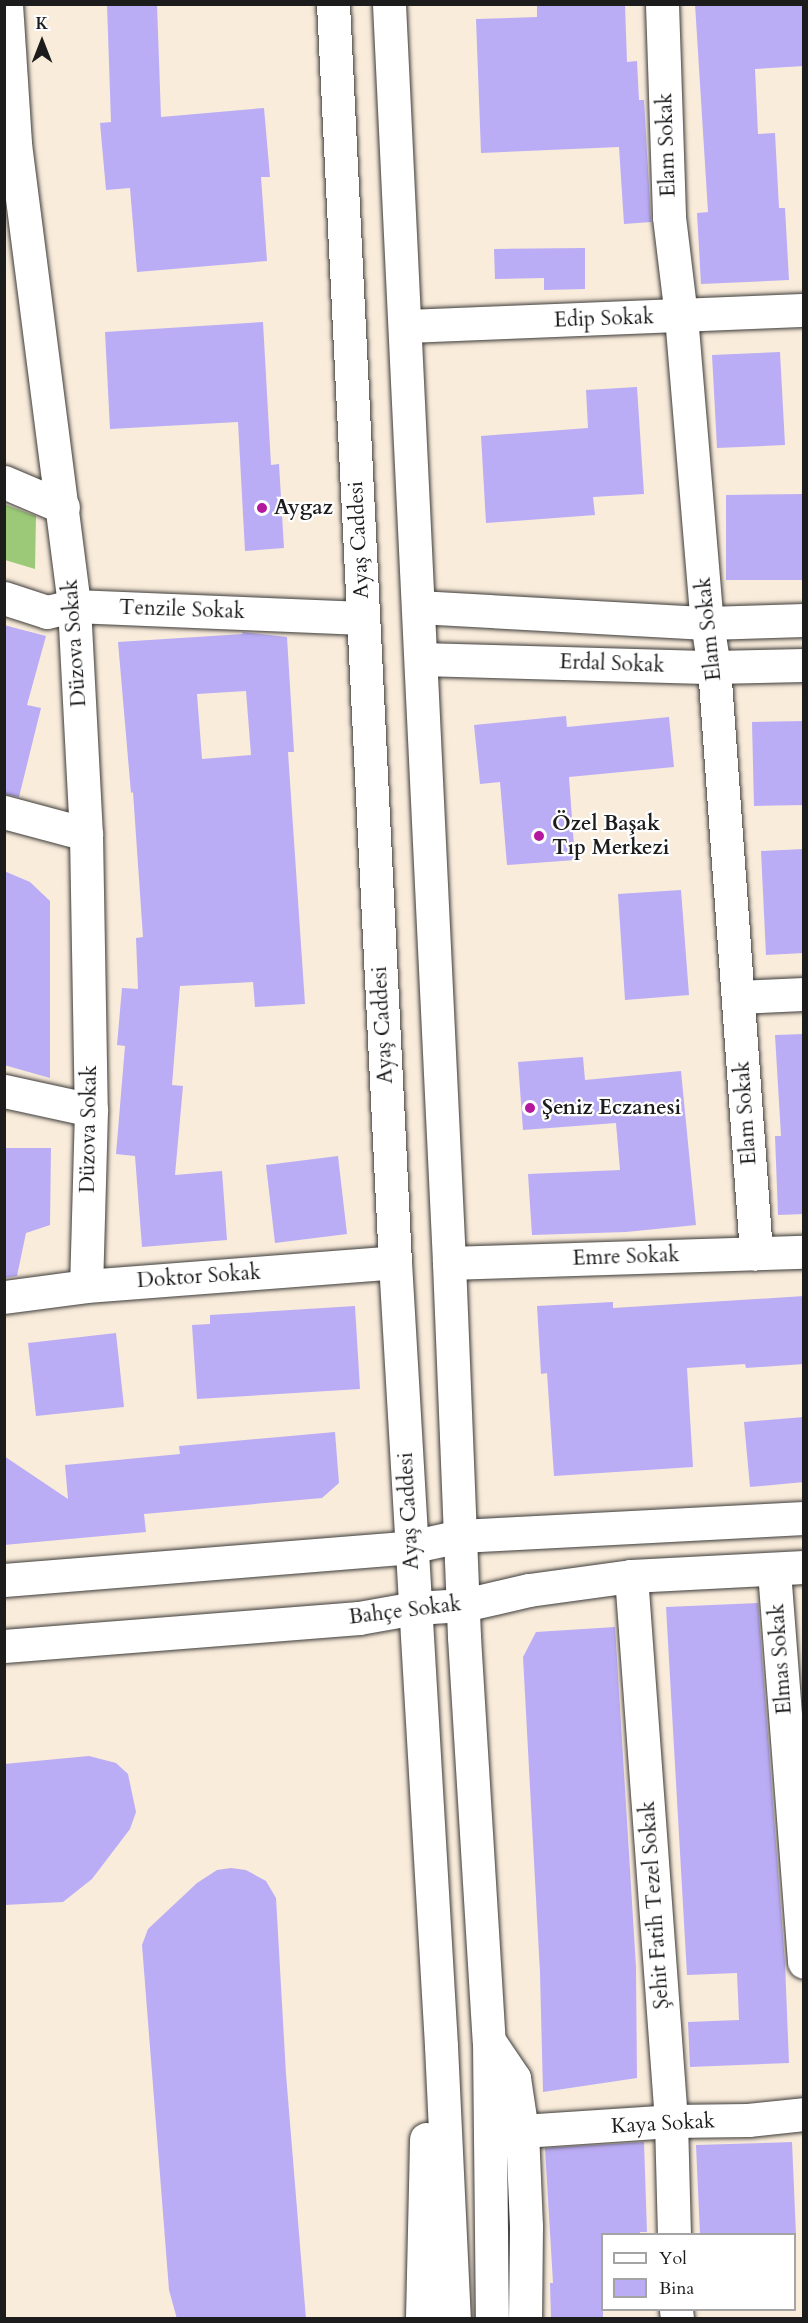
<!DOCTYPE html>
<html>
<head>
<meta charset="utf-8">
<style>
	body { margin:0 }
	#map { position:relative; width:808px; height:2323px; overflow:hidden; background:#f9ecdb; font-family:Cardo,serif }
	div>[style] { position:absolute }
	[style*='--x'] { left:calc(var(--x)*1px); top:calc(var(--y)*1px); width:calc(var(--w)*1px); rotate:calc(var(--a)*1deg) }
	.green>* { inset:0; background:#9bc977 }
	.building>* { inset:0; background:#baadf5 }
	.roads { filter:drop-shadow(0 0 2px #3d3b39) drop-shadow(0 0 2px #3d3b39) }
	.minor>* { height:33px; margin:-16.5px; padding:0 16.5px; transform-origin:16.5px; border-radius:16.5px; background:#fff }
	.tertiary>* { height:33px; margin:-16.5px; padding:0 16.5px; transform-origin:16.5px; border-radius:16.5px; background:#fff }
	.secondary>* { height:33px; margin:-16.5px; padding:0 16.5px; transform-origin:16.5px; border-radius:16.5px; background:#fff }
	.dots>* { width:16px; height:16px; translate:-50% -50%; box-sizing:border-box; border:3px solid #fff; border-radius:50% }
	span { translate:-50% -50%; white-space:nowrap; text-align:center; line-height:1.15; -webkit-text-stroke:4.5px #fff; paint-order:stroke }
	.street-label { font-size:21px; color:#1c1c1c }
	.poi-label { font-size:21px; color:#1c1c1c; font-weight:700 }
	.left { translate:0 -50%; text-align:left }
	.frame { position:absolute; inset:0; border:6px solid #1c1c1c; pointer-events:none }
	.legend { position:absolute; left:601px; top:2233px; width:195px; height:78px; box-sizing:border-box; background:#fff; border:2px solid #a4a4a4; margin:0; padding:8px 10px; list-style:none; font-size:18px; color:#1c1c1c }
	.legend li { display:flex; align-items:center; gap:12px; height:30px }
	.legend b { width:30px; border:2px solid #a4a4a4 }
	.north { position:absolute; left:12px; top:12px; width:60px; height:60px; -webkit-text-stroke:4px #fff; paint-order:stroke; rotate:0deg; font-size:16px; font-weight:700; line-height:24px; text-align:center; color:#1c1c1c }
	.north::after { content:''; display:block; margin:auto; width:21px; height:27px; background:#1c1c1c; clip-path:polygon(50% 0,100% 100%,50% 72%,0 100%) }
</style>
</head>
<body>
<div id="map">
	<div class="green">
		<div style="clip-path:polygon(4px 504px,36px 516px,35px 569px,5px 560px)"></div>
	</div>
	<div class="building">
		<div style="clip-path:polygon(107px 4px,157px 4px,161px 117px,264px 108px,270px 177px,261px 177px,267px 261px,137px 272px,130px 188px,106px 190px,100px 123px,111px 122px)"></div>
		<div style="clip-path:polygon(537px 4px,625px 4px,627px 62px,637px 61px,639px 100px,644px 100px,651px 222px,624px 224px,619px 147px,481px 153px,476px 19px,537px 17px)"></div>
		<div style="clip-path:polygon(695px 4px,804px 4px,804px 66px,755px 69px,758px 134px,775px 133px,779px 208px,785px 208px,789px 280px,701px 284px,697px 213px,708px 212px)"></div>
		<div style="clip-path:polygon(585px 248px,585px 289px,544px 290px,544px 278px,495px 279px,494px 249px)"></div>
		<div style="clip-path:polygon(263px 322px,271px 465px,279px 464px,284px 548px,245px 551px,238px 422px,110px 429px,105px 332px)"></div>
		<div style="clip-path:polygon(780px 352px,785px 445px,717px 448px,712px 355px)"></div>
		<div style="clip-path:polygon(637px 387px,644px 494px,593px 497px,595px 515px,486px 523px,481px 436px,588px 428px,586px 390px)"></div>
		<div style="clip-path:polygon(804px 494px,804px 580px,726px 580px,726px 495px)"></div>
		<div style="clip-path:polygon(4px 625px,46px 636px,27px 705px,41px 708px,19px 797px,4px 794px)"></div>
		<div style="clip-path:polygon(evenodd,242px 632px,287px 637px,294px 752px,288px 752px,305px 1004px,255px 1007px,253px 982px,180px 986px,172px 1085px,183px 1086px,175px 1175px,222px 1171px,227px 1240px,142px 1247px,135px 1156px,116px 1154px,125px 1046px,117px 1045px,122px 988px,138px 989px,136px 938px,143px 937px,133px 792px,131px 793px,118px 642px,243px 634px,242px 632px,246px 691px,251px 755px,202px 759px,197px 694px,246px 691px)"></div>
		<div style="clip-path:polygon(566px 716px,567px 727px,669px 717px,674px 767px,569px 777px,575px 860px,507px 865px,500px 782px,480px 784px,474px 725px)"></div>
		<div style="clip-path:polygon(804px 721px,804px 805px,754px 806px,752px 722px)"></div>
		<div style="clip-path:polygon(804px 849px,804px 953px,766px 955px,761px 851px)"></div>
		<div style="clip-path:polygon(4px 871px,30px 882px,50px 901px,50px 1078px,4px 1065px)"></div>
		<div style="clip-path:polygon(681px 890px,689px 995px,625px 1000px,618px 894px)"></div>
		<div style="clip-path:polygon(804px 1034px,804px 1214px,778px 1215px,775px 1136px,781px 1136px,775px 1035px)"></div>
		<div style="clip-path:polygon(583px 1057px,585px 1080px,681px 1071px,696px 1225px,626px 1232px,532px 1235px,528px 1174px,620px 1170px,616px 1123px,523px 1130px,518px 1062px)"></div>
		<div style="clip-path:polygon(4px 1148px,51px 1148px,50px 1225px,26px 1233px,17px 1276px,4px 1278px)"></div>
		<div style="clip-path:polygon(338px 1156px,347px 1234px,275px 1243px,266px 1165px)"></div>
		<div style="clip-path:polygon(804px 1296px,804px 1364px,746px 1368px,745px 1364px,687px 1368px,693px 1467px,554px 1476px,547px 1373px,541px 1374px,537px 1306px,613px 1302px,613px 1308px)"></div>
		<div style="clip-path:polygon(355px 1306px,360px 1389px,197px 1399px,192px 1325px,210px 1324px,210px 1315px)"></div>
		<div style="clip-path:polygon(116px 1333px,124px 1407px,36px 1416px,28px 1343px)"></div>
		<div style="clip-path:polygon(804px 1417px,804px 1482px,750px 1487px,744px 1422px)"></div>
		<div style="clip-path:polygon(335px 1432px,339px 1483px,322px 1498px,144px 1514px,146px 1532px,4px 1545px,4px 1456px,68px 1499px,65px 1465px,180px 1454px,179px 1446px)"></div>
		<div style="clip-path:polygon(758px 1603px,785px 1963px,789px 2063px,690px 2067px,688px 2022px,739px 2020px,737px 1973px,687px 1975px,666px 1607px)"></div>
		<div style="clip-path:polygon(615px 1627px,636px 1967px,637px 2078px,543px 2092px,540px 1973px,523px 1657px,536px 1632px)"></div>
		<div style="clip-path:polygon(89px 1756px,116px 1763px,128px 1774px,136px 1812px,130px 1829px,92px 1879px,63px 1902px,4px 1905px,4px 1764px)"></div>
		<div style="clip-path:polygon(231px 1868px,246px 1870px,266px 1881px,276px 1898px,286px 2074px,306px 2319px,177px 2319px,169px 2290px,142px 1945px,148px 1929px,197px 1883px,217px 1870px)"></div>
		<div style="clip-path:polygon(644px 2142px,647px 2232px,640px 2232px,640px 2235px,603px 2235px,603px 2319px,551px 2319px,550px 2283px,553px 2283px,545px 2148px)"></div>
		<div style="clip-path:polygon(792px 2142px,796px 2235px,700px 2235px,696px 2145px)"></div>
	</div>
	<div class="roads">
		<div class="minor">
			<div style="--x:6;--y:4;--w:140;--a:86.3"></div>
			<div style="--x:15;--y:144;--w:466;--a:82.7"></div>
			<div style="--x:74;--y:606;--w:228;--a:87"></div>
			<div style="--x:86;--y:834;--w:276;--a:89"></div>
			<div style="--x:91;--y:1110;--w:176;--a:91.6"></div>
			<div style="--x:662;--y:4;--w:213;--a:88.1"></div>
			<div style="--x:669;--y:217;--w:100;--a:83.1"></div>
			<div style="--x:681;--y:316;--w:308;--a:85.2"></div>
			<div style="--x:707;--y:623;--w:45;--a:81"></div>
			<div style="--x:714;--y:667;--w:588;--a:85.9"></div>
			<div style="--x:405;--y:326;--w:399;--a:-2.3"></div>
			<div style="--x:4;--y:482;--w:64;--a:23"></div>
			<div style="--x:4;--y:598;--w:45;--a:18"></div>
			<div style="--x:47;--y:612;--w:28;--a:-13"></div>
			<div style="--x:74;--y:606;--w:289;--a:2.4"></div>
			<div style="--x:418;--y:607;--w:289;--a:3.2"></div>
			<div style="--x:707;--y:623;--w:97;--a:-1.8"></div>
			<div style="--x:421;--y:659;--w:293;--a:1.6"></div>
			<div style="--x:714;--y:667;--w:90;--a:-1.3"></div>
			<div style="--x:4;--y:812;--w:85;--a:15"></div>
			<div style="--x:738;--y:997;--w:66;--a:-2.6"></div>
			<div style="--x:4;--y:1091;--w:89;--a:12.3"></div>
			<div style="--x:449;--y:1263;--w:355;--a:-1.8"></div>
			<div style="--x:4;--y:1297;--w:83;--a:-7.6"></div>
			<div style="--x:86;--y:1286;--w:310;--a:-4.4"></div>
			<div style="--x:774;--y:1571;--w:392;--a:85.6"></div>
			<div style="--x:631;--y:1576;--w:546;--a:85.8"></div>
			<div style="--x:671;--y:2121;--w:113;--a:88.5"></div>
			<div style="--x:522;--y:2131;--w:149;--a:-3.8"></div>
			<div style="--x:671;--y:2121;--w:77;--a:-0.7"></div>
			<div style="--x:748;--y:2120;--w:56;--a:-6.1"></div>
			<div style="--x:676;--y:2310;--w:8;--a:83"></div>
		</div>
		<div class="tertiary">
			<div style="--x:4;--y:1580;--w:407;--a:-4.6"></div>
			<div style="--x:410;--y:1547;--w:51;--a:-12.4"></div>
			<div style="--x:460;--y:1536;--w:344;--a:-3"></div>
			<div style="--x:4;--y:1646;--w:356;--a:-4.5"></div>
			<div style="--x:359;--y:1618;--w:57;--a:-10.1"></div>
			<div style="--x:415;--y:1608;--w:49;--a:-3.5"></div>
			<div style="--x:464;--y:1605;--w:67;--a:-13"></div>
			<div style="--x:529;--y:1590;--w:103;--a:-7.8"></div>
			<div style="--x:631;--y:1576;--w:173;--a:-3"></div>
		</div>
		<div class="secondary">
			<div style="--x:333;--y:4;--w:1260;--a:87.18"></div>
			<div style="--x:395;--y:1262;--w:785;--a:86.64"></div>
			<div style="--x:441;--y:2046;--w:272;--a:87.3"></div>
			<div style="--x:389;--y:4;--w:1260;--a:87.27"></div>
			<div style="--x:449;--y:1263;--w:374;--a:87.7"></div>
			<div style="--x:464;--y:1637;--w:405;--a:86.5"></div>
			<div style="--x:489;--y:2041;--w:277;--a:89.4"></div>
			<div style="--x:489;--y:2041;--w:45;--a:56"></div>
			<div style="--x:514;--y:2078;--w:54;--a:81.4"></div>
			<div style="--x:522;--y:2131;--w:95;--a:87.6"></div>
			<div style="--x:526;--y:2226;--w:92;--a:90.6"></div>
			<div style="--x:422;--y:2318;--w:179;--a:-88.7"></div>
		</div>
	</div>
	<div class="dots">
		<div style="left:262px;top:508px;background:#b5179e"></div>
		<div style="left:539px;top:836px;background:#b5179e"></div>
		<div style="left:530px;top:1108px;background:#b5179e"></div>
	</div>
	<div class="street-label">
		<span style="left:667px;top:145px;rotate:-92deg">Elam Sokak</span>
		<span style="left:604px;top:319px;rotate:-2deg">Edip Sokak</span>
		<span style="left:359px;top:540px;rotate:-93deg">Ayaş Caddesi</span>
		<span style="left:182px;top:610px;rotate:2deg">Tenzile Sokak</span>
		<span style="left:709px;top:629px;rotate:-96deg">Elam Sokak</span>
		<span style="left:75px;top:643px;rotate:-94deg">Düzova Sokak</span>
		<span style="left:612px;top:664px;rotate:2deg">Erdal Sokak</span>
		<span style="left:383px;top:1025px;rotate:-93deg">Ayaş Caddesi</span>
		<span style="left:746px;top:1113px;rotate:-94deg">Elam Sokak</span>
		<span style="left:89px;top:1129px;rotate:-89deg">Düzova Sokak</span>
		<span style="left:626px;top:1257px;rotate:-2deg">Emre Sokak</span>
		<span style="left:199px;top:1277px;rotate:-4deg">Doktor Sokak</span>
		<span style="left:409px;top:1511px;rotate:-93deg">Ayaş Caddesi</span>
		<span style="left:405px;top:1611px;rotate:-7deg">Bahçe Sokak</span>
		<span style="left:781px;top:1659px;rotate:-94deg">Elmas Sokak</span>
		<span style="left:655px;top:1905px;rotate:-94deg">Şehit Fatih Tezel Sokak</span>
		<span style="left:663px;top:2124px;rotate:-3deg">Kaya Sokak</span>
	</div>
	<div class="poi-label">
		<span class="left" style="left:274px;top:508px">Aygaz</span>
		<span class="left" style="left:552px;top:836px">Özel Başak<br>Tıp Merkezi</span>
		<span class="left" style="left:542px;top:1108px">Şeniz Eczanesi</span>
	</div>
	<div class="frame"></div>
	<ul class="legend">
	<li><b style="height:8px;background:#fff"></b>Yol</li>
	<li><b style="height:16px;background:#baadf5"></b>Bina</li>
	</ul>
	<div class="north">K</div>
</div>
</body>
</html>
